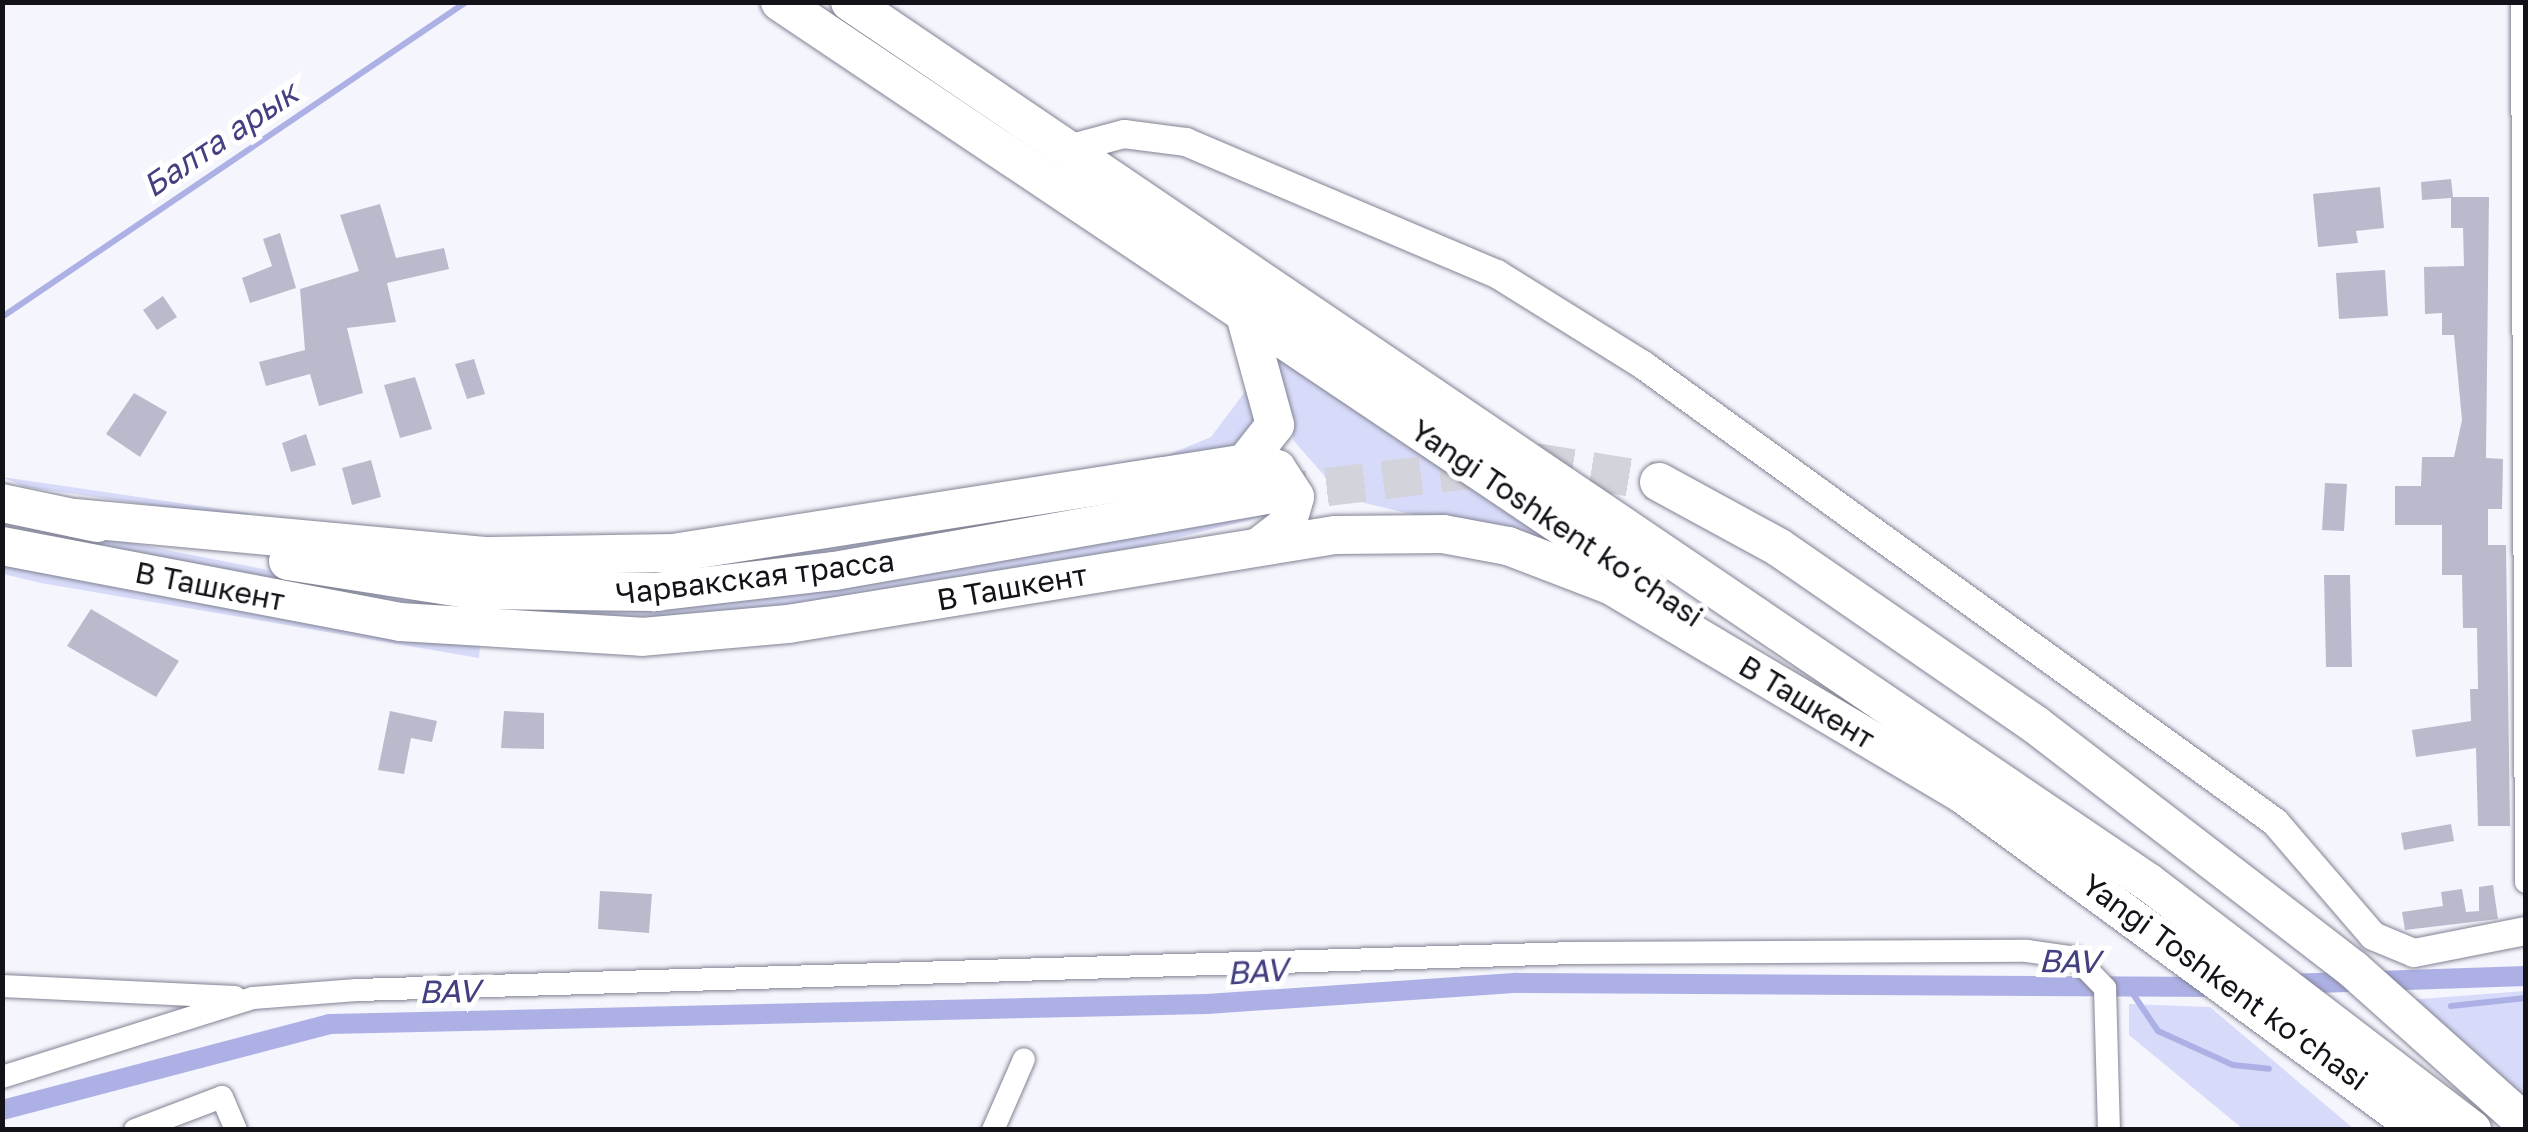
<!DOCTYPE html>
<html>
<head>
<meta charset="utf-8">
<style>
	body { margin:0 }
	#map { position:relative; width:2528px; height:1132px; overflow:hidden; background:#f5f5fd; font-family:"Golos Text",sans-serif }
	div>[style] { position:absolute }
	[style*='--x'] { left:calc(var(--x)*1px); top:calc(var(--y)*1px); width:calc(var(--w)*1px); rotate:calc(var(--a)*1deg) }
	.green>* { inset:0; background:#d7daf8 }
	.stream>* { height:6px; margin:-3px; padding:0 3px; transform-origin:3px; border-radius:3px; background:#adb0e5 }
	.canal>* { height:20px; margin:-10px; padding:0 10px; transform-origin:10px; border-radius:10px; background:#adb0e5 }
	.building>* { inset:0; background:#b9bbcd }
	.trunk-tunnel>* { height:38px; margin-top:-19px; transform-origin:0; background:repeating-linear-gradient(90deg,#d3d3db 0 38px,transparent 0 57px) }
	.roads { filter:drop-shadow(0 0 2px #818393) drop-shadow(0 0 2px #818393) }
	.minor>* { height:22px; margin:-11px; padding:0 11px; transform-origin:11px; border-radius:11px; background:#fff }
	.tertiary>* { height:28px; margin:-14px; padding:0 14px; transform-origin:14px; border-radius:14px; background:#fff }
	.trunk>* { height:38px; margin:-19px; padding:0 19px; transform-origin:19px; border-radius:19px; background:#fff }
	span { translate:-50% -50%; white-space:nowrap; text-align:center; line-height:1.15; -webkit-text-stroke:10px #fff; paint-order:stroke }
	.street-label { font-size:30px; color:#121218 }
	.water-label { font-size:32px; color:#424081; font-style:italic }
	.frame { position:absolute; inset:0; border:5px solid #121218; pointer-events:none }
</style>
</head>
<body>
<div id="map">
	<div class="green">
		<div style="clip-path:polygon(1274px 356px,1573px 553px,1344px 498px,1294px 441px)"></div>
		<div style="clip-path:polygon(1247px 389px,1263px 416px,1255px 446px,763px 531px,541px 544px,324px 527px,514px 540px,734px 530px,1170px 454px,1211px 437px)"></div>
		<div style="clip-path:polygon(1265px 474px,846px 551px,632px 576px,470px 569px)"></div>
		<div style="clip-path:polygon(2px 477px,248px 513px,248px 519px,25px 487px)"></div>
		<div style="clip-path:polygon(1273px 514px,1075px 563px,713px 619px,457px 617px,3px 532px,2px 518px,361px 588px,836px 587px)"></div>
		<div style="clip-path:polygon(3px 559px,480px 645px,479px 658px,41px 583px,3px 574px)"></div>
		<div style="clip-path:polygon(2525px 991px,2525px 1109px,2408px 1000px)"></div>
		<div style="clip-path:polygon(2129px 1004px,2210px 1007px,2354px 1129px,2243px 1129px,2129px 1035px)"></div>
	</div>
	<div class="stream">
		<div style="--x:2;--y:317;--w:561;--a:-34.17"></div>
		<div style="--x:2131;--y:991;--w:48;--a:56"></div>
		<div style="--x:2158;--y:1031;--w:82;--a:24.4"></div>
		<div style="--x:2233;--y:1065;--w:36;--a:6"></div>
		<div style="--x:2451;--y:1006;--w:75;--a:-6.1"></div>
	</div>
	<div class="canal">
		<div style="--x:2287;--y:984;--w:239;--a:-1.9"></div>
		<div style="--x:2;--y:1110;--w:339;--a:-14.7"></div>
		<div style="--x:330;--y:1024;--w:877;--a:-1.31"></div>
		<div style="--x:1207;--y:1004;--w:311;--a:-3.9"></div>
		<div style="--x:1517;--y:983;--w:706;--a:0.32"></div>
	</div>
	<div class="building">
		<div style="clip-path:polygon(2451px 179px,2453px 197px,2489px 197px,2486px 458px,2503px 459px,2502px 509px,2488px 509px,2488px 545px,2506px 545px,2510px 826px,2478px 826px,2476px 748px,2416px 757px,2412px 730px,2471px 721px,2470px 689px,2478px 689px,2477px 628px,2463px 628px,2462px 575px,2442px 575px,2442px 525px,2395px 525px,2395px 486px,2421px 486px,2422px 457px,2454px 457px,2462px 420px,2454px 335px,2442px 335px,2442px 313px,2425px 314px,2424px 267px,2464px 266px,2463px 228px,2451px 228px,2451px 198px,2422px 200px,2421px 182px)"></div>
		<div style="clip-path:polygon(2380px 187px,2384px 228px,2356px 231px,2358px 243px,2318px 247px,2313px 194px)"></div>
		<div style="clip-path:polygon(380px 204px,396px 258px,444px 248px,449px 269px,387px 283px,396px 322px,347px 328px,363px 393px,319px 406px,310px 374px,266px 386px,259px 362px,305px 350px,300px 289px,359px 271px,340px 215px)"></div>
		<div style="clip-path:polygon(280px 233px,296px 288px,250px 303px,242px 278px,272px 266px,263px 239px)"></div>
		<div style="clip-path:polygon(2385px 270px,2388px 316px,2339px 319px,2336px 273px)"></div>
		<div style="clip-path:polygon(163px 296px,177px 317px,157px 330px,143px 310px)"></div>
		<div style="clip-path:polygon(474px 359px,485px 394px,467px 399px,455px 364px)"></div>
		<div style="clip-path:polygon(415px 377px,432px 429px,400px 438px,384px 385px)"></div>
		<div style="clip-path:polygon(134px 393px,167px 412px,140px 457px,106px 434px)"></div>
		<div style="clip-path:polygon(306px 434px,316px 465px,291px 472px,282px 443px)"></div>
		<div style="clip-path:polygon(371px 460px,381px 497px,352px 505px,342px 468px)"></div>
		<div style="clip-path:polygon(2325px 483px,2347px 484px,2344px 531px,2322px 530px)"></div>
		<div style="clip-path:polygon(2324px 575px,2350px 575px,2352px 667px,2326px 667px)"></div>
		<div style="clip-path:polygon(91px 609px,179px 661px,156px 697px,67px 646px)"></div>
		<div style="clip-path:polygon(390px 711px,437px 721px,432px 742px,411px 738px,404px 774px,378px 770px)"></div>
		<div style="clip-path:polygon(504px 711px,544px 713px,544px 749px,501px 748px)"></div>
		<div style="clip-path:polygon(2451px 824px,2454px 841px,2404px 850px,2401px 833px)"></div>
		<div style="clip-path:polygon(2493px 885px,2498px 919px,2405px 930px,2402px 912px,2443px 906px,2441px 892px,2462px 889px,2466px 912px,2479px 911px,2479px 887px)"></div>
		<div style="clip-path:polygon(600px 891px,652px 894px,649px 933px,598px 929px)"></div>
	</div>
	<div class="trunk-tunnel">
		<div style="--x:1270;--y:494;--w:267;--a:-6.9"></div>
		<div style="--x:1535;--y:462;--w:126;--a:9.2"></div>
	</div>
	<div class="roads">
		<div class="minor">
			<div style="--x:2522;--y:2;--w:880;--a:89.74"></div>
			<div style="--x:2;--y:986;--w:233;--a:2.7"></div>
			<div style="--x:2;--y:1077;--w:263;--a:-17.5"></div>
			<div style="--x:253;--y:998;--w:104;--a:-4.4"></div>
			<div style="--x:357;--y:990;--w:1218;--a:-1.74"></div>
			<div style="--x:1574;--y:953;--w:453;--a:-0.3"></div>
			<div style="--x:2027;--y:951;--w:49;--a:8.1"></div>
			<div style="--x:2076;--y:958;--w:42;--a:46"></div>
			<div style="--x:2105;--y:988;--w:142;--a:88.4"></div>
			<div style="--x:135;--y:1130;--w:93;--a:-20.8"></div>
			<div style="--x:222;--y:1097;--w:36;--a:67"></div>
			<div style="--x:993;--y:1130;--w:77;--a:-66.4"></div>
		</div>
		<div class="tertiary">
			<div style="--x:1068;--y:149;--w:58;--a:-15"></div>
			<div style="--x:1124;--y:134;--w:63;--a:7.4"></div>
			<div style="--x:1186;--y:142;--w:338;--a:23"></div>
			<div style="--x:1497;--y:274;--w:172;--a:31.9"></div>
			<div style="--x:1643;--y:365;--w:780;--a:35.87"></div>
			<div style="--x:2275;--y:822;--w:150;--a:49.3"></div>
			<div style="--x:2373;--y:936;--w:44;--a:22.5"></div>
			<div style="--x:2414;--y:953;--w:114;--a:-11.1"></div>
		</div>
		<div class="trunk">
			<div style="--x:780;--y:2;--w:1038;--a:33.84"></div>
			<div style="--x:850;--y:2;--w:1568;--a:34.14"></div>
			<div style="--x:2148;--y:882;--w:408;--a:37.4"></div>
			<div style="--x:1245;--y:315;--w:114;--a:74.7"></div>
			<div style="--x:1275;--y:425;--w:48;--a:128.3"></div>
			<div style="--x:1659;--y:482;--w:136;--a:28.6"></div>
			<div style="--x:1778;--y:547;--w:313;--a:34.6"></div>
			<div style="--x:2036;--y:725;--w:401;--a:37.6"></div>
			<div style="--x:2354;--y:970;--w:231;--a:41.8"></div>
			<div style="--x:2;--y:503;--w:97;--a:11.9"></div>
			<div style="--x:75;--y:518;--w:411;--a:5.3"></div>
			<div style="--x:484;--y:556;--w:189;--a:-0.9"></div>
			<div style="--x:673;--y:553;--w:587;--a:-8.92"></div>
			<div style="--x:1253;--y:462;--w:25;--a:16"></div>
			<div style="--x:1277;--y:469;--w:33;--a:57"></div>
			<div style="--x:1295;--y:497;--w:29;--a:106"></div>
			<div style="--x:1287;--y:525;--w:33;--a:142"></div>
			<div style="--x:2;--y:546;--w:405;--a:10.8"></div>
			<div style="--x:400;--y:622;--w:242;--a:3.5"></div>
			<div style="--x:642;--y:637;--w:147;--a:-5.1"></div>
			<div style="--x:788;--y:624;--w:554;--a:-9.24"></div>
			<div style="--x:1335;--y:535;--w:108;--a:-0.5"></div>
			<div style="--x:1443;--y:534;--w:66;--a:10.5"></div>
			<div style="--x:1508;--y:546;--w:111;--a:21"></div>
			<div style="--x:1612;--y:586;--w:408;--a:30.7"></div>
			<div style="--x:288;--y:561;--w:188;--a:8.9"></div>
			<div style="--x:474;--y:590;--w:181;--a:0.6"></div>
			<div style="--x:655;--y:592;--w:181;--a:-6.7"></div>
			<div style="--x:835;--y:571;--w:442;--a:-10"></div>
			<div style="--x:1942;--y:779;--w:594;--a:36.23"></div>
		</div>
	</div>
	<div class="street-label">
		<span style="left:1557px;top:523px;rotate:34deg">Yangi Toshkent ko‘chasi</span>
		<span style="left:755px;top:577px;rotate:-7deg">Чарвакская трасса</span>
		<span style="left:210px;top:586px;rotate:11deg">В Ташкент</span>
		<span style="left:1012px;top:587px;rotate:-10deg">В Ташкент</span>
		<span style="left:1807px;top:702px;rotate:31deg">В Ташкент</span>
		<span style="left:2225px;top:982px;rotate:36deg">Yangi Toshkent ko‘chasi</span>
	</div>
	<div class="water-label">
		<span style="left:220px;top:139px;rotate:-34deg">Балта арык</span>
		<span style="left:2069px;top:961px;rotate:1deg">BAV</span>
		<span style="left:1257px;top:971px;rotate:-4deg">BAV</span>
		<span style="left:449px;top:991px;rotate:-1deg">BAV</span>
	</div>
	<div class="frame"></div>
</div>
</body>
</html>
